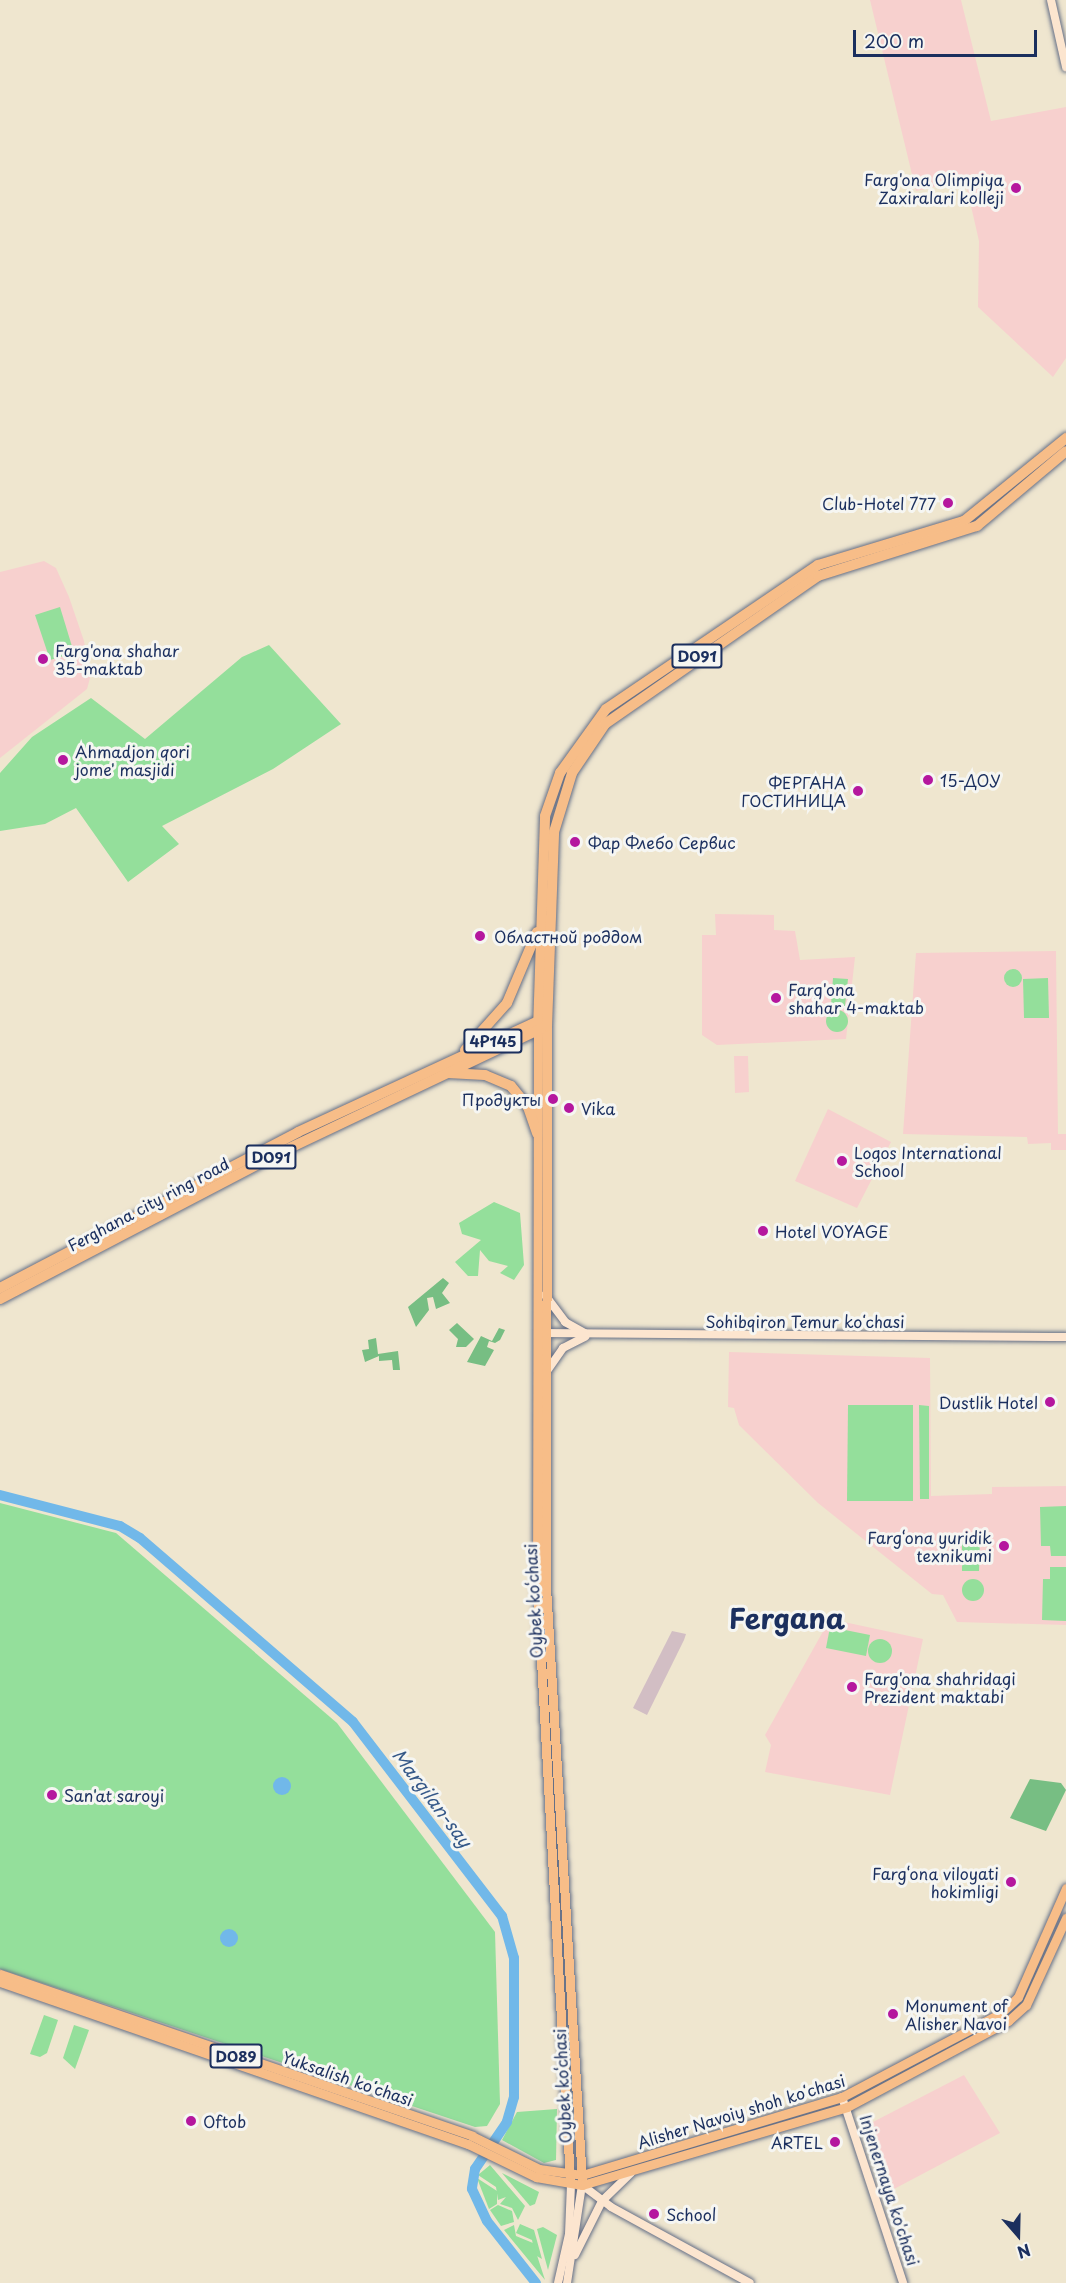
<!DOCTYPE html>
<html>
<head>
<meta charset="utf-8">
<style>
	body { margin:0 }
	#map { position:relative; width:1066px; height:2283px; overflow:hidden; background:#efe6cf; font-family:"Playpen Sans",sans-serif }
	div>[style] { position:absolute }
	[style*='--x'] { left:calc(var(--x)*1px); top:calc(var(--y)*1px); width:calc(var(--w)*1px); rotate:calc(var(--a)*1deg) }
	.built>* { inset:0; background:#f7d0ce }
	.industrial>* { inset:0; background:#d2bec4 }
	.green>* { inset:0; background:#94df9b }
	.round { border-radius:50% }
	.forest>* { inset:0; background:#77be83 }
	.water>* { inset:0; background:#71b8e9 }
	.river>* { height:10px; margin:-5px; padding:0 5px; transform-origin:5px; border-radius:5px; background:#71b8e9 }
	.roads { filter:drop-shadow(0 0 2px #656f86) drop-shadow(0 0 2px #656f86) }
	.secondary>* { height:8px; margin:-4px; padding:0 4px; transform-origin:4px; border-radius:4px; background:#fce5cf }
	.primary>* { height:9px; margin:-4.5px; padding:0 4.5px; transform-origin:4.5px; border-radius:4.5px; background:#f7bd88 }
	.highway>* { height:10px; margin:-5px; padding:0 5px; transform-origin:5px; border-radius:5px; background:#f7bd88 }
	.dots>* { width:16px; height:16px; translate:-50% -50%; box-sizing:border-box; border:3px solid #f6f6f2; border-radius:50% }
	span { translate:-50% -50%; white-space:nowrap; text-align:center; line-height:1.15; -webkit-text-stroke:6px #f6f6f2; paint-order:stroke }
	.shield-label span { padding:2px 4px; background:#f6f6f2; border:2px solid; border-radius:4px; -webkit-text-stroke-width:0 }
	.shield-label { font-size:15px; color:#1b2f5e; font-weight:700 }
	.poi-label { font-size:16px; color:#1b2f5e }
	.right { translate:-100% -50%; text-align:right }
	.left { translate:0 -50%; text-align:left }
	.street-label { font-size:16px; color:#1b2f5e }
	.water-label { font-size:18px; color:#355888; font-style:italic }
	.town-label { font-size:28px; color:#1b2f5e; font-weight:700 }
	.north { position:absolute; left:988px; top:2205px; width:60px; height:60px; -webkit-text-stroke:4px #f6f6f2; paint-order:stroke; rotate:160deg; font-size:16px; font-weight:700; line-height:24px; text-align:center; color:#1b2f5e }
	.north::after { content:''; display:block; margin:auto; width:21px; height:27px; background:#1b2f5e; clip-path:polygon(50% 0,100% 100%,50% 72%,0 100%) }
	.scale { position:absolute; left:853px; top:30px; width:184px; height:27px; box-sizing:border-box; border:3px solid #1b2f5e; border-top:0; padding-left:8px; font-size:18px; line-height:21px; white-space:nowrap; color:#1b2f5e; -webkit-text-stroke:4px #f6f6f2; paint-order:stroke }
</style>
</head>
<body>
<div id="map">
	<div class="built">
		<div style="clip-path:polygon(870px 0,961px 0,991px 121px,1066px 107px,1066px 358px,1053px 377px,978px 307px,979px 241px,965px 180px,916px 191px)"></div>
		<div style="clip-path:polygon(44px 561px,56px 568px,69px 597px,84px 641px,90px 678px,87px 689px,0 758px,0 572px)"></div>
		<div style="clip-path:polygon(715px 914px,774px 915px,774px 930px,795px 931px,800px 960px,855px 957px,846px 1039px,717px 1045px,702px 1035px,702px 935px,716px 935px)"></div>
		<div style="clip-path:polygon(1056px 951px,1058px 1134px,1066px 1134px,1066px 1150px,1051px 1150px,1051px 1143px,1028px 1144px,1027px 1137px,903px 1134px,916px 953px)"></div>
		<div style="clip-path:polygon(734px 1056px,748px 1056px,749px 1092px,735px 1093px)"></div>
		<div style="clip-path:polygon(828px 1109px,891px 1142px,857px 1208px,795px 1181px)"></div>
		<div style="clip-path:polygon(729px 1352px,930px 1358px,931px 1496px,992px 1494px,992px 1487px,1066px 1486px,1066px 1625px,957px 1622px,943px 1595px,932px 1594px,818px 1503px,739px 1425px,734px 1408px,728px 1407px)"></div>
		<div style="clip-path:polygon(830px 1619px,923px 1639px,890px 1795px,765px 1772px,771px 1745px,765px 1735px)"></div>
		<div style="clip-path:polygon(964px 2075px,1000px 2133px,894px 2189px,871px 2123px)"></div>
	</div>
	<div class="industrial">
		<div style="clip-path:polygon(672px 1631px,686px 1634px,684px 1640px,647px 1715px,633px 1708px)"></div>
	</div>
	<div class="green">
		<div style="clip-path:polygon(60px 607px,74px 653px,50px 660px,35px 615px)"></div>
		<div style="clip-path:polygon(269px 645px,341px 724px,273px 769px,162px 826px,179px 844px,128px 882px,76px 808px,45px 824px,0 831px,0 773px,32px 737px,91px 698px,145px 739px,242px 657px)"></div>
		<div class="round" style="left:1004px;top:969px;width:18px;height:18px"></div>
		<div style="clip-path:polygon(833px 978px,848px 979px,845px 1006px,831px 1005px)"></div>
		<div style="clip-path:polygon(1048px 978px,1049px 1018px,1024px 1018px,1023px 979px)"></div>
		<div class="round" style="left:826px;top:1010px;width:22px;height:22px"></div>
		<div style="clip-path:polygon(494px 1202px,520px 1213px,524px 1265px,514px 1280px,500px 1273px,508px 1266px,489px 1261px,480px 1250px,478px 1276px,468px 1276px,455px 1262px,481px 1240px,462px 1234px,459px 1223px)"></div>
		<div style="clip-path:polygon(848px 1405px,913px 1405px,913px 1501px,847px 1501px)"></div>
		<div style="clip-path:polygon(919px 1405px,929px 1406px,929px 1499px,920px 1499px)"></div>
		<div style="clip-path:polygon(0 1503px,116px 1533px,337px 1723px,495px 1932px,500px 2104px,487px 2126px,475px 2127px,0 1969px)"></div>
		<div style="clip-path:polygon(1066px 1506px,1066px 1556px,1051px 1556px,1050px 1546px,1041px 1546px,1040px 1507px)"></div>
		<div style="clip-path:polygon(962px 1536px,980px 1536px,979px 1571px,962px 1571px)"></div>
		<div style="clip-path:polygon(1050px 1567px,1066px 1567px,1066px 1621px,1042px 1620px,1043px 1579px,1050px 1579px)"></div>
		<div class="round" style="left:962px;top:1579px;width:22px;height:22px"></div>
		<div style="clip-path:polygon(830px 1627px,870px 1635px,866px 1656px,826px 1648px)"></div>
		<div class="round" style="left:868px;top:1639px;width:24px;height:24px"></div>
		<div style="clip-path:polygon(44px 2015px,58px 2020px,47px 2053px,40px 2057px,30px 2054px)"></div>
		<div style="clip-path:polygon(74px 2025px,89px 2030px,75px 2069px,63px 2058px)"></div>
		<div style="clip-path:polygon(557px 2109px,556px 2160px,544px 2163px,502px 2140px,517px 2112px)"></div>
		<div style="clip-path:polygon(490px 2165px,525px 2206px,518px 2220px,512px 2208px,500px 2204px,506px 2197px,498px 2200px,496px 2187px,478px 2175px)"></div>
		<div style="clip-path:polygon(502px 2173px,539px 2192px,535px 2204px,530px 2206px)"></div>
		<div style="clip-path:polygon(477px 2178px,497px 2191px,497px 2204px,489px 2209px)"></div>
		<div style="clip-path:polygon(498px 2205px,512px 2211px,514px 2222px,501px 2226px,490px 2210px)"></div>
		<div style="clip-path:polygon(520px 2224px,534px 2230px,542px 2259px,535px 2255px,532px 2240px,516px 2233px)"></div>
		<div style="clip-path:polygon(514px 2225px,516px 2236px,533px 2243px,545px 2280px,504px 2230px)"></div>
		<div style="clip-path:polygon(543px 2227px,557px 2235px,548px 2270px,537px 2229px)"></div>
	</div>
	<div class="forest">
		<div style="clip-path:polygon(443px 1278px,449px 1283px,442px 1293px,450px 1303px,436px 1309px,433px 1297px,427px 1298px,429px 1310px,416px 1327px,408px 1307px)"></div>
		<div style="clip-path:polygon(457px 1323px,474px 1339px,466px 1347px,456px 1347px,458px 1339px,449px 1330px)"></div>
		<div style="clip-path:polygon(499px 1328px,505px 1330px,500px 1340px,495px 1343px,489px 1341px,487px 1347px,494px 1350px,485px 1366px,467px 1362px,481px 1336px,492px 1341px)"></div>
		<div style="clip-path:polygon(376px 1338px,378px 1354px,398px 1351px,400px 1370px,393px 1370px,392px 1360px,379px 1361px,379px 1356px,365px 1362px,362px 1350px,369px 1349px,368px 1340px)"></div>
		<div style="clip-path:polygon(1030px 1779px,1061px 1783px,1066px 1790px,1046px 1831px,1010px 1818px)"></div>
	</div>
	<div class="water">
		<div class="round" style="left:273px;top:1777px;width:18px;height:18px"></div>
		<div class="round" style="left:220px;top:1929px;width:18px;height:18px"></div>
	</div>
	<div class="river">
		<div style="--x:0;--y:1495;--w:124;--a:14.5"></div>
		<div style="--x:120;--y:1526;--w:23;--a:31"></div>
		<div style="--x:140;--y:1538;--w:281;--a:40.8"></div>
		<div style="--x:353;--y:1722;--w:245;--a:52.5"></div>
		<div style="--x:502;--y:1916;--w:44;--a:74.1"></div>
		<div style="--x:514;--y:1958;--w:139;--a:90"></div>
		<div style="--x:514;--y:2097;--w:26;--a:106"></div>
		<div style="--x:507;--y:2122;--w:57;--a:124.2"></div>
		<div style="--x:475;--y:2169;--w:20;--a:99"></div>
		<div style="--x:472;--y:2189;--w:35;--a:65"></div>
		<div style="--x:487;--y:2221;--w:79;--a:51.7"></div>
	</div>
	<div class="roads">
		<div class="secondary">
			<div style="--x:1051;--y:0;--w:69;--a:77.4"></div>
			<div style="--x:545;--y:1295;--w:34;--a:53"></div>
			<div style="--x:565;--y:1322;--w:23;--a:29"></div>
			<div style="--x:542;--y:1333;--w:524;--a:0.44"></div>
			<div style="--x:547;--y:1371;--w:28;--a:-55"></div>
			<div style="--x:563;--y:1348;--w:25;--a:-27"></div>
			<div style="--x:842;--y:2097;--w:196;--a:71.8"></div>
			<div style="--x:582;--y:2185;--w:36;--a:37"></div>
			<div style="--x:611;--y:2207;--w:158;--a:28.7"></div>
			<div style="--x:575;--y:2255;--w:60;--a:-63.4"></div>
			<div style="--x:602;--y:2201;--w:40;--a:-44"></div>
			<div style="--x:558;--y:2283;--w:50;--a:-77.3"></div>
			<div style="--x:569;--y:2234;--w:49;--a:-87.7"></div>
			<div style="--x:567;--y:2283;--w:99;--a:-81.3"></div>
		</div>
		<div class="primary">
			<div style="--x:547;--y:1026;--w:561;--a:90.1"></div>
			<div style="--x:546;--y:1587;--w:594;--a:86.53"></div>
			<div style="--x:538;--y:1030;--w:558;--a:90.1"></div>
			<div style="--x:537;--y:1588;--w:594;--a:86.81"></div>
			<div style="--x:0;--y:1974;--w:499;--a:18.9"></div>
			<div style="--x:472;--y:2136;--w:75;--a:26.2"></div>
			<div style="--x:539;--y:2169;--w:43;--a:7.9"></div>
			<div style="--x:582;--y:2175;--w:271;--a:-16.7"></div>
			<div style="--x:842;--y:2097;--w:180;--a:-27.8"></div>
			<div style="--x:1001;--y:2013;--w:23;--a:-43"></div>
			<div style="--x:1018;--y:1997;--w:119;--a:-66.2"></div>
			<div style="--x:0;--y:1982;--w:495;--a:19.1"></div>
			<div style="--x:468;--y:2144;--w:76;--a:25.9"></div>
			<div style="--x:536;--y:2177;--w:47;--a:9.9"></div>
			<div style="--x:582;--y:2185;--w:276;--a:-16.4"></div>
			<div style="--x:847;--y:2107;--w:183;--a:-28.1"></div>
			<div style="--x:1008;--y:2021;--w:24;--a:-42"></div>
			<div style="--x:1026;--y:2005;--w:96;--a:-65.3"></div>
		</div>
		<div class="highway">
			<div style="--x:538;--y:1030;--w:214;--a:-88.1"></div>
			<div style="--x:545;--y:816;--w:46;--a:-70.8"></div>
			<div style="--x:560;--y:773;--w:79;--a:-54.3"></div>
			<div style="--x:606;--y:709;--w:256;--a:-34.2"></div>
			<div style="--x:818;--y:565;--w:152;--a:-16.8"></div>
			<div style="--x:964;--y:521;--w:132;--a:-39.1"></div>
			<div style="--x:465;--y:1050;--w:63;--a:-48.2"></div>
			<div style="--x:507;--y:1003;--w:77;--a:-67.1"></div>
			<div style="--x:448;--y:1073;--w:37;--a:3"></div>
			<div style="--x:485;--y:1075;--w:28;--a:23"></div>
			<div style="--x:511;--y:1086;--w:27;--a:51"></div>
			<div style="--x:528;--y:1107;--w:28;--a:71"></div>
			<div style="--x:0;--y:1288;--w:336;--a:-27.6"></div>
			<div style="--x:298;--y:1132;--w:270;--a:-24.8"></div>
			<div style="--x:0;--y:1299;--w:313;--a:-27.6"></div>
			<div style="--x:277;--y:1154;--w:299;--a:-25.4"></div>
			<div style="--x:547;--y:1026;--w:194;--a:-87.9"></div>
			<div style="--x:554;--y:832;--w:62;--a:-73"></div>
			<div style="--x:572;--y:773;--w:59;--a:-56"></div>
			<div style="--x:605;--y:724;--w:259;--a:-34.8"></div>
			<div style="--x:818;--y:576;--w:167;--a:-17.5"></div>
			<div style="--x:977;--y:526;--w:116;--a:-40.1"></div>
		</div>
	</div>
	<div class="dots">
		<div style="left:1016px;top:188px;background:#b5179e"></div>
		<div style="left:948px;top:503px;background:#b5179e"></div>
		<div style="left:43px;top:659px;background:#b5179e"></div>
		<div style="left:63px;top:760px;background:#b5179e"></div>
		<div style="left:928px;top:780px;background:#b5179e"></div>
		<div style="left:858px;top:791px;background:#b5179e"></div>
		<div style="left:575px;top:842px;background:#b5179e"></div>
		<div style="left:480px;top:936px;background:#b5179e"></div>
		<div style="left:776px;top:998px;background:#b5179e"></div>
		<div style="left:553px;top:1099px;background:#b5179e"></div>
		<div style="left:569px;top:1108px;background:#b5179e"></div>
		<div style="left:842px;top:1161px;background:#b5179e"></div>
		<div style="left:763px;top:1231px;background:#b5179e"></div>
		<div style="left:1050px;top:1402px;background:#b5179e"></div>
		<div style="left:1004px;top:1546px;background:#b5179e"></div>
		<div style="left:852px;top:1687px;background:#b5179e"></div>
		<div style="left:52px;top:1795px;background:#b5179e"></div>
		<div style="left:1011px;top:1882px;background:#b5179e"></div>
		<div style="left:893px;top:2014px;background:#b5179e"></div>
		<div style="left:191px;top:2121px;background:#b5179e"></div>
		<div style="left:835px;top:2142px;background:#b5179e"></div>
		<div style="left:654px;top:2214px;background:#b5179e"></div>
	</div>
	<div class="shield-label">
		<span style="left:697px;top:656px">D091</span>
		<span style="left:493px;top:1041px">4P145</span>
		<span style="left:271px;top:1157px">D091</span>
		<span style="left:236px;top:2056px">D089</span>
	</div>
	<div class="poi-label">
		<span class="right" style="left:1004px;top:188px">Farg'ona Olimpiya<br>Zaxiralari kolleji</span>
		<span class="right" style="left:936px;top:503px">Club-Hotel 777</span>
		<span class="left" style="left:55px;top:659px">Farg'ona shahar<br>35-maktab</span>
		<span class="left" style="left:75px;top:760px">Ahmadjon qori<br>jome' masjidi</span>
		<span class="left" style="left:940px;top:780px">15-ДОУ</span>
		<span class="right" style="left:846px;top:791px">ФЕРГАНА<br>ГОСТИНИЦА</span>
		<span class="left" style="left:588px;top:842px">Фар Флебо Сервис</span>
		<span class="left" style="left:494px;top:936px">Областной роддом</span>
		<span class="left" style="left:788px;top:998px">Farg'ona<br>shahar 4-maktab</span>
		<span class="right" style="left:541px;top:1099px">Продукты</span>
		<span class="left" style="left:581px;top:1108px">Vika</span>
		<span class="left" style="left:854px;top:1161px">Logos International<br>School</span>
		<span class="left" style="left:775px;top:1231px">Hotel VOYAGE</span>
		<span class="right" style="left:1038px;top:1402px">Dustlik Hotel</span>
		<span class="right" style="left:992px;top:1546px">Farg‘ona yuridik<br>texnikumi</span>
		<span class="left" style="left:864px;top:1687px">Farg'ona shahridagi<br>Prezident maktabi</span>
		<span class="left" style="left:64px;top:1795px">San'at saroyi</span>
		<span class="right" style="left:999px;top:1882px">Farg‘ona viloyati<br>hokimligi</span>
		<span class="left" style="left:905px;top:2014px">Monument of<br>Alisher Navoi</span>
		<span class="left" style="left:203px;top:2121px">Oftob</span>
		<span class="right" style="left:823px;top:2142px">ARTEL</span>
		<span class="left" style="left:666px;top:2214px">School</span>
	</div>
	<div class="street-label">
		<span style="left:148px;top:1204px;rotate:-28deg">Ferghana city ring road</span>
		<span style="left:805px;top:1321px">Sohibqiron Temur koʻchasi</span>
		<span style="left:533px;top:1601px;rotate:-93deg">Oybek ko‘chasi</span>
		<span style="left:348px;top:2078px;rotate:19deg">Yuksalish koʻchasi</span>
		<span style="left:562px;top:2086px;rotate:-93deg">Oybek ko‘chasi</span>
		<span style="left:741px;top:2111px;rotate:-17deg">Alisher Navoiy shoh koʻchasi</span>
		<span style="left:890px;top:2190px;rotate:72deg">Injenernaya ko'chasi</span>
	</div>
	<div class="water-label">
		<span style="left:432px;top:1798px;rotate:53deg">Margilan-say</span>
	</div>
	<div class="town-label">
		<span style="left:787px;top:1618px">Fergana</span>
	</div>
	<div class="north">N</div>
	<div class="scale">200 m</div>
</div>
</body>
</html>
